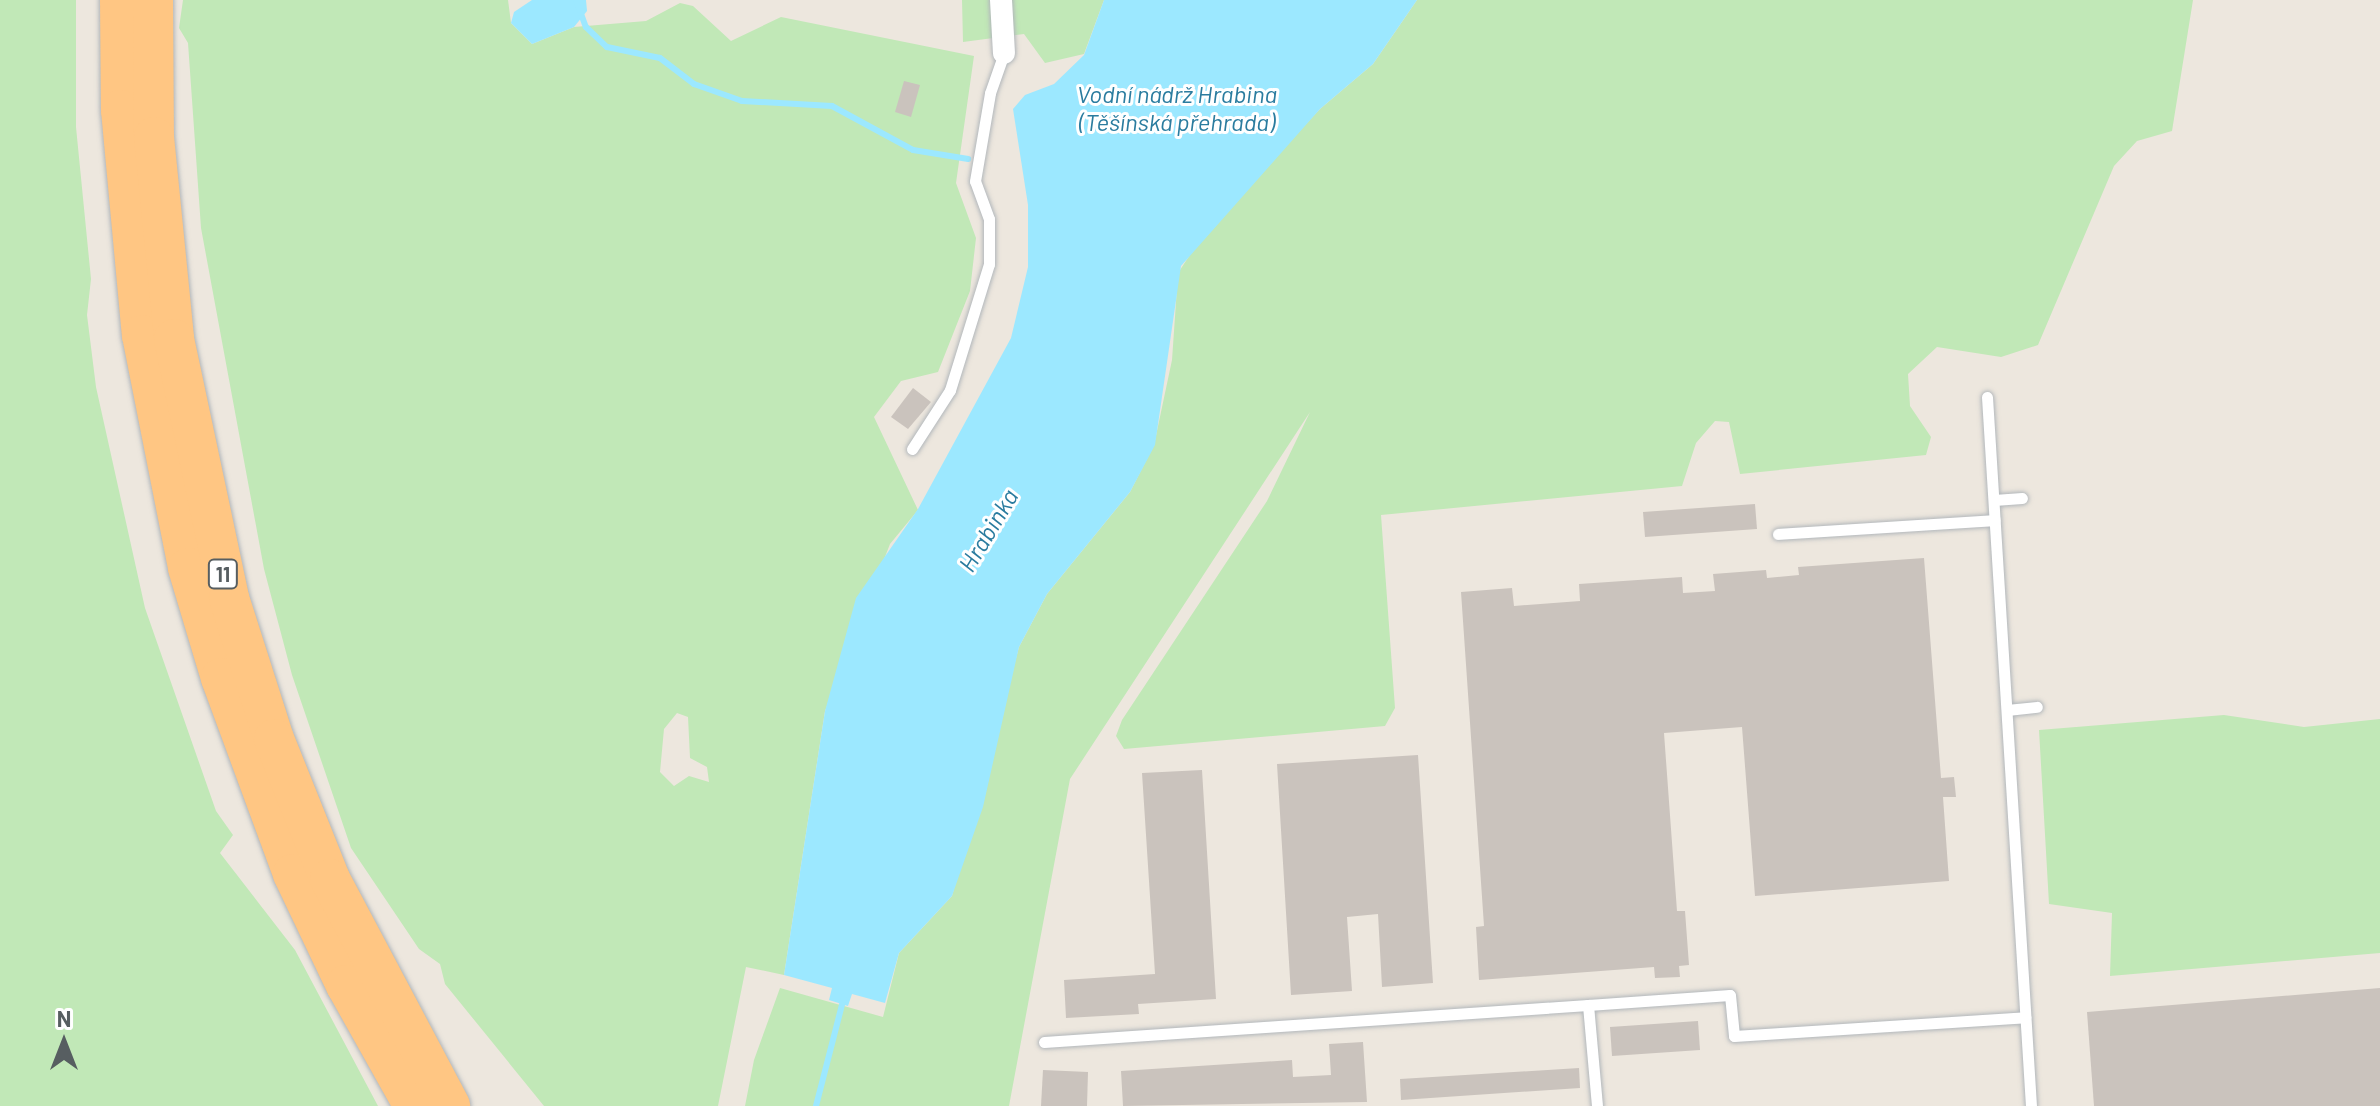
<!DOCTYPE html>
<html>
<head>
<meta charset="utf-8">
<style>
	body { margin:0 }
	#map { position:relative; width:2380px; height:1106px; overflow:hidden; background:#ede7de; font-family:Barlow,sans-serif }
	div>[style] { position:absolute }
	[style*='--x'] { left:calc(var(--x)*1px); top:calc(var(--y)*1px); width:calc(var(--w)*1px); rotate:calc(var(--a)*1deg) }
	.green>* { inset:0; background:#c1e8b7 }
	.water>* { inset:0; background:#9ce8ff }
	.stream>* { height:6px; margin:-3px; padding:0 3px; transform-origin:3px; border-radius:3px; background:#9ce8ff }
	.building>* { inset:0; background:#cac3bd }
	.roads { filter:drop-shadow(0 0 2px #b2b7bb) drop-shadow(0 0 2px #b2b7bb) }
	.lane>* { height:11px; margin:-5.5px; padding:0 5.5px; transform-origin:5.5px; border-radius:5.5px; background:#fff }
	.street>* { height:22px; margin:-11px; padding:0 11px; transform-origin:11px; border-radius:11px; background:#fff }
	.highway>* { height:40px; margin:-20px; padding:0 20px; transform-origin:20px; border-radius:20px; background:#ffc683 }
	span { translate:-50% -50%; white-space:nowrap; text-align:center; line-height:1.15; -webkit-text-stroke:6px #fff; paint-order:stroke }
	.shield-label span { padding:2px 6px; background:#fff; border:2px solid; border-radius:6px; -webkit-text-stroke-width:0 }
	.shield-label { font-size:20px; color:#575e61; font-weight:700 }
	.water-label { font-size:24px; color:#2a7c9f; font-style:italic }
	.north { position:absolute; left:24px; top:1002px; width:80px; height:80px; -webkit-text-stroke:6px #fff; paint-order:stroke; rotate:0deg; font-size:22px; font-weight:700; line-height:32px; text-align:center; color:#575e61 }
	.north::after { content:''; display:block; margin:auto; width:28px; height:36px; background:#575e61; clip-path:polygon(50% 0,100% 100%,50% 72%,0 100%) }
</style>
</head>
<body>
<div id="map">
	<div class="green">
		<div style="clip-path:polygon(0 0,76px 0,76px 127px,91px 279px,87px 315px,96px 387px,145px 608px,216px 811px,233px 835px,220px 853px,295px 950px,378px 1106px,0 1106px)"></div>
		<div style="clip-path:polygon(evenodd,183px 0,508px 0,511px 23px,532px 44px,574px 27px,646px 21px,680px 3px,693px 6px,731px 41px,781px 17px,974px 56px,956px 183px,976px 238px,970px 291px,938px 372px,901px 381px,874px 417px,918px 510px,890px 544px,825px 711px,784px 975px,746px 967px,718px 1106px,544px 1106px,445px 984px,440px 964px,419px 949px,351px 848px,292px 675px,264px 569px,201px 228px,188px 43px,179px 28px,183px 0,677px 713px,688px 717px,690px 758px,707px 767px,709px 782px,689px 776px,674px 786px,660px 772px,664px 729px,677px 713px)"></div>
		<div style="clip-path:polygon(962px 0,1104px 0,1084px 54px,1045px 63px,1024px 34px,963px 42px)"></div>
		<div style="clip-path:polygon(1417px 0,2193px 0,2172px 131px,2137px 141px,2114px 166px,2038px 345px,2001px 357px,1937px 347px,1908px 374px,1910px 406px,1931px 437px,1926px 455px,1740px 474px,1729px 422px,1715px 421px,1696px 443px,1682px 486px,1381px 515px,1395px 708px,1385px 726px,1124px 749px,1116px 736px,1122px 720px,1267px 501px,1310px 412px,1070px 779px,1009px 1106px,745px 1106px,754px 1060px,780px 988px,883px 1017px,899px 953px,952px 896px,1019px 647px,1047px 594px,1130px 492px,1154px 445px,1172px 360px,1178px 273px,1207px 229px,1320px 109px,1373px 64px)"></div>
		<div style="clip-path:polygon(2224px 715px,2304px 727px,2380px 719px,2380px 953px,2110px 976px,2112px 913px,2049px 904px,2039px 730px)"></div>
	</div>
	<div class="water">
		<div style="clip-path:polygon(532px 0,586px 0,587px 11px,574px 27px,532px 44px,511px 23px,514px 12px)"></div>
		<div style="clip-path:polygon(1104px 0,1417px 0,1373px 64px,1320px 109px,1181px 266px,1155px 445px,1130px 492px,1047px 594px,1019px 647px,983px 807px,952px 896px,899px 953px,885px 1003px,852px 994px,848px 1006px,829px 1000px,832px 988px,784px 975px,825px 711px,856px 598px,918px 509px,1011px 338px,1028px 267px,1028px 205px,1013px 109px,1025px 95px,1054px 84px,1084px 55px)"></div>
	</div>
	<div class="stream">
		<div style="--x:576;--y:0;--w:29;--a:70"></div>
		<div style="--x:586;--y:27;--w:29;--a:44"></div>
		<div style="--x:607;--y:47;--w:54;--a:11.7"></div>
		<div style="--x:660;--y:58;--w:43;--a:37.4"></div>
		<div style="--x:694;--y:84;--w:51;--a:19.5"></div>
		<div style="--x:742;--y:101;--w:90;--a:3.2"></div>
		<div style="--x:832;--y:106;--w:92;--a:28.5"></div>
		<div style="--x:913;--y:150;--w:56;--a:9.3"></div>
		<div style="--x:816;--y:1106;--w:113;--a:-75.6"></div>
	</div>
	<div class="building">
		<div style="clip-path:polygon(904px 81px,920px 85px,911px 117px,895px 112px)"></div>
		<div style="clip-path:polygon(913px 388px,931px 402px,908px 429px,891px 417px)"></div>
		<div style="clip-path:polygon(1755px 504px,1757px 529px,1645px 537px,1643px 512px)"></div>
		<div style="clip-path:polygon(1924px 558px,1941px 778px,1954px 777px,1956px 797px,1943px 797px,1949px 881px,1755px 896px,1742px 727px,1664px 733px,1677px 911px,1685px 911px,1689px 965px,1679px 966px,1680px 977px,1655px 978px,1654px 967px,1479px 980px,1476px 927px,1484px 926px,1461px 592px,1512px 588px,1514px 606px,1580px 601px,1579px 584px,1682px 577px,1683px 593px,1715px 591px,1713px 574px,1766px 570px,1767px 578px,1799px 575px,1798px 567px)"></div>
		<div style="clip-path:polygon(1418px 755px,1433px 983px,1382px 987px,1378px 914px,1347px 917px,1352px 991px,1291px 995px,1277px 764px)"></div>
		<div style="clip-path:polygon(1202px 770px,1216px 999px,1138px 1004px,1139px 1014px,1066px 1018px,1064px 980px,1155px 974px,1142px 773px)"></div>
		<div style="clip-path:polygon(2380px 988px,2380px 1106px,2094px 1106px,2087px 1012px)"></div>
		<div style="clip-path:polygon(1698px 1021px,1700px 1050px,1612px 1056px,1610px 1027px)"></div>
		<div style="clip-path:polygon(1363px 1042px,1367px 1102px,1123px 1106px,1121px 1071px,1292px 1060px,1293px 1077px,1331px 1075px,1329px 1044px)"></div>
		<div style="clip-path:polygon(1579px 1068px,1580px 1088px,1401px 1100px,1400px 1079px)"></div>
		<div style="clip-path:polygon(1043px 1070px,1088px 1072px,1087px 1106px,1041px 1106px)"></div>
	</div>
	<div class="roads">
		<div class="lane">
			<div style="--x:1987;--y:397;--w:710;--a:86.45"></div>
			<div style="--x:912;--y:449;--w:70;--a:-57.2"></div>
			<div style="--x:950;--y:390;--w:132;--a:-72.8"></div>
			<div style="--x:989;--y:264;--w:45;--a:-90"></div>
			<div style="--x:989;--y:219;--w:40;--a:-110.2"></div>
			<div style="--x:975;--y:181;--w:89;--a:-80.3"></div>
			<div style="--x:990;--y:93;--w:42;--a:-70.7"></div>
			<div style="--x:1994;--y:500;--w:28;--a:-4"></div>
			<div style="--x:1778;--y:534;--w:217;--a:-3.7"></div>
			<div style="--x:2007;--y:710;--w:30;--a:-6"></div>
			<div style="--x:1588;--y:1005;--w:142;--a:-4"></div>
			<div style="--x:1730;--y:995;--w:41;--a:84.4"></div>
			<div style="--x:1734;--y:1036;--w:292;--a:-3.7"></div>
			<div style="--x:1044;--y:1042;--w:545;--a:-3.89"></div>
			<div style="--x:1588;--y:1005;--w:101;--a:84.9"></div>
		</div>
		<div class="street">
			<div style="--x:1001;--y:0;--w:53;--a:86.8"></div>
		</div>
		<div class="highway">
			<div style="--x:120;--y:0;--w:110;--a:89.5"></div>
			<div style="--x:121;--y:110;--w:226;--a:84.7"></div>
			<div style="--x:142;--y:335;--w:237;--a:78.8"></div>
			<div style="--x:188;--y:568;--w:115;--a:73.3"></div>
			<div style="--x:221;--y:678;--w:209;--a:69.8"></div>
			<div style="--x:293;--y:874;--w:123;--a:64.5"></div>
			<div style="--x:346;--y:985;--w:139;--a:60.7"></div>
			<div style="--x:153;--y:0;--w:137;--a:89.6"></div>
			<div style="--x:154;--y:137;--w:203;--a:84.3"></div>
			<div style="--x:174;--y:339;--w:265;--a:78"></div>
			<div style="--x:229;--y:598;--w:148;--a:72.3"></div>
			<div style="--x:274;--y:739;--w:151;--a:68.2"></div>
			<div style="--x:330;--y:879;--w:257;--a:62.1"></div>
		</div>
	</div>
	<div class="shield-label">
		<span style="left:223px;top:574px">11</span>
	</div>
	<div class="water-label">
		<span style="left:1177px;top:108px">Vodní nádrž Hrabina<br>(Těšínská přehrada)</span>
		<span style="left:988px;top:530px;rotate:-59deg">Hrabinka</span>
	</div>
	<div class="north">N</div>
</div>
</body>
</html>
